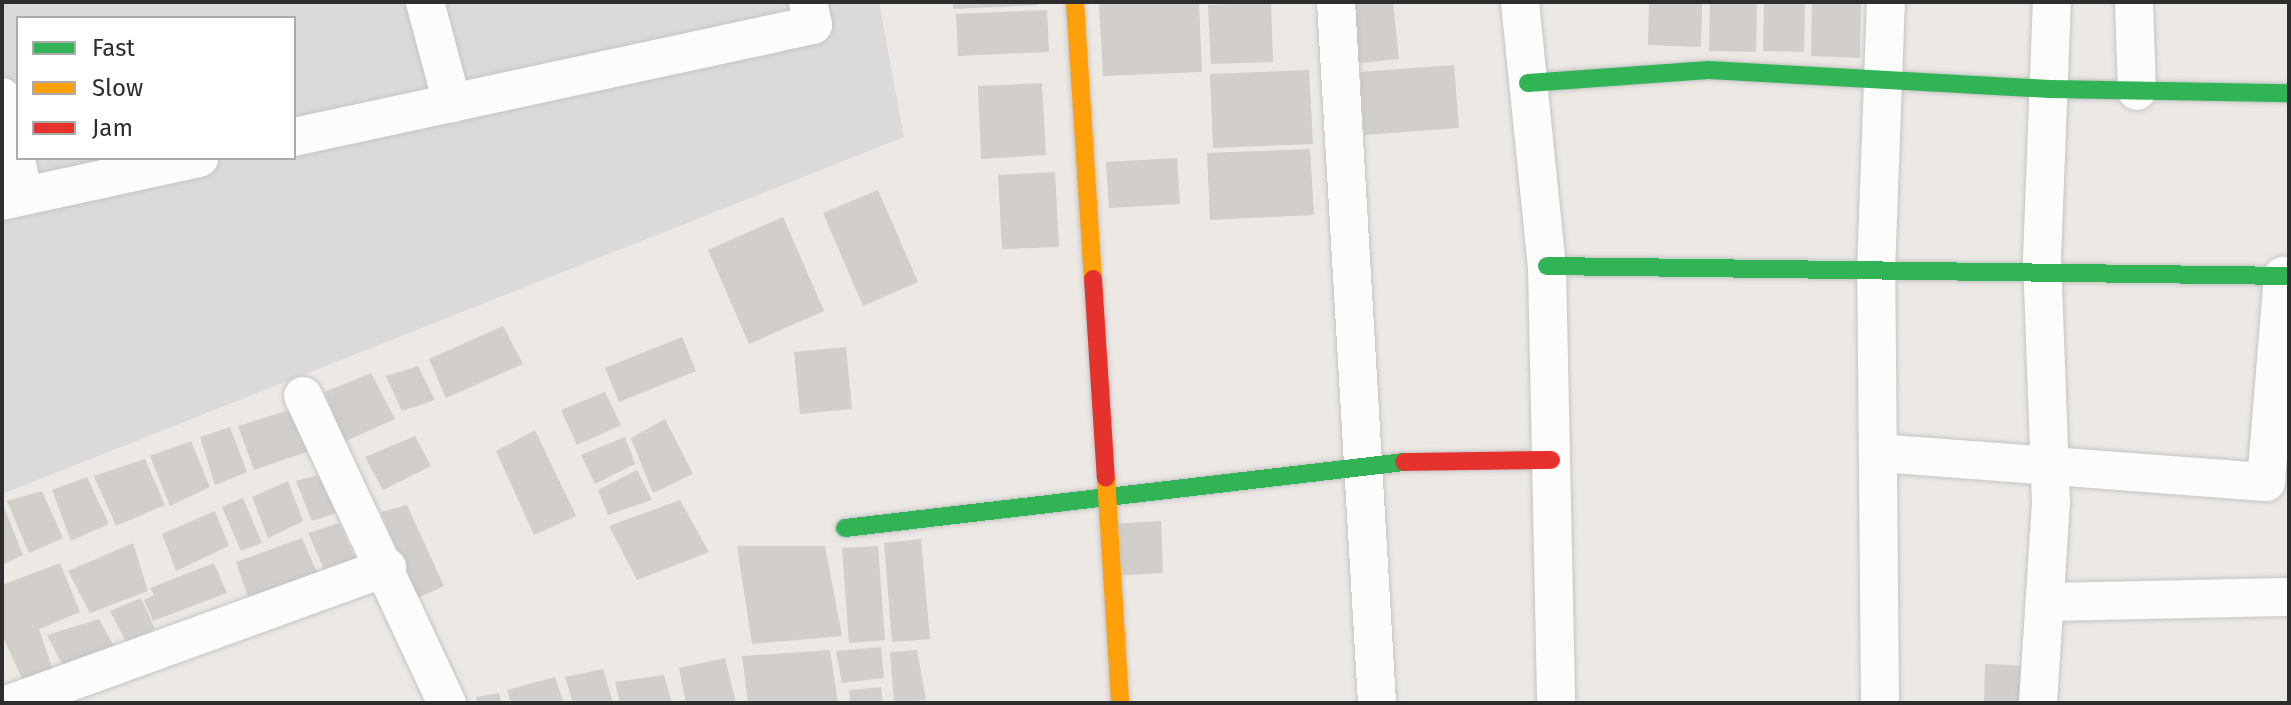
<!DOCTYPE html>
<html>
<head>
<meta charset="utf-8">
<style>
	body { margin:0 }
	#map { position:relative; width:2291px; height:705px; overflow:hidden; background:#ece8e4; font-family:"Fira Sans",sans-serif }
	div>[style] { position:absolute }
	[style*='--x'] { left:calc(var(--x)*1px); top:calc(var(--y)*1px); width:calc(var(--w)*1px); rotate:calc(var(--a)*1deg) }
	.industrial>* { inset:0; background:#dcd9db }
	.building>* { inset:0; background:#d1cecb }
	.roads { filter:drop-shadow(0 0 2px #c5c4c5) drop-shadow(0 0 2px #c5c4c5) }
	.street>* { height:38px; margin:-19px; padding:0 19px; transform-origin:19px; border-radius:19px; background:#fcfcfb }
	.fast>* { height:18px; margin:-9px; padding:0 9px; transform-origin:9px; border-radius:9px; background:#30b455 }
	.slow>* { height:18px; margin:-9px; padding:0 9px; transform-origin:9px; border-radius:9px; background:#ff9f0a }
	.jam>* { height:18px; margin:-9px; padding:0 9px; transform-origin:9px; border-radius:9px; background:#e5322d }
	span { translate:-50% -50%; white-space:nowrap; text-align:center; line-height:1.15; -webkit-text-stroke:8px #fff; paint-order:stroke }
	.frame { position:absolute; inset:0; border:4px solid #2e2e2e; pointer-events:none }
	.legend { position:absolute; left:16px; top:16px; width:280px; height:144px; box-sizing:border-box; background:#fff; border:2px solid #ababab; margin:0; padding:10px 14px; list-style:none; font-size:24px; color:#2e2e2e }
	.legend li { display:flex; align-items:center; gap:16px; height:40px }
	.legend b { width:40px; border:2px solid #ababab }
</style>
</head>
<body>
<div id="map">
	<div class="industrial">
		<div style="clip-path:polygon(evenodd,2px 2px,879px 2px,904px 137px,2px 494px,2px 2px,18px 18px,294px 18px,294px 158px,18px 158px,18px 18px)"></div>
	</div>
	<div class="building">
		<div style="clip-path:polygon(953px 2px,1038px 2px,1038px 5px,953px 9px)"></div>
		<div style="clip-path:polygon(1199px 2px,1202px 72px,1103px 76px,1099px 3px)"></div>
		<div style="clip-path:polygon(1271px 2px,1273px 62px,1211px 64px,1208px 5px)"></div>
		<div style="clip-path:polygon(1344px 2px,1393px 2px,1399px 59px,1351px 64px)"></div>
		<div style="clip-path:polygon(1649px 2px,1702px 2px,1701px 47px,1648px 45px)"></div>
		<div style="clip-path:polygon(1710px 2px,1757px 2px,1756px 52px,1709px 51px)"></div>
		<div style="clip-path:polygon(1764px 2px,1805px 2px,1804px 52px,1763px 51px)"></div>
		<div style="clip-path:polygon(1812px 2px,1861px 2px,1860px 58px,1811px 56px)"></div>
		<div style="clip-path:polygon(1047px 10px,1049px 52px,958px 56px,956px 14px)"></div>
		<div style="clip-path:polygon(1454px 65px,1459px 128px,1364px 135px,1360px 72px)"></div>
		<div style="clip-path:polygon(1309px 70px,1313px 144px,1213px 148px,1210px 74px)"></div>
		<div style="clip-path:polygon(1042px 83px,1046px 155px,981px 159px,978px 86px)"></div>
		<div style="clip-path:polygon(1310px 149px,1314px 215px,1210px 220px,1207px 153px)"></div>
		<div style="clip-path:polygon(1177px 158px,1180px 204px,1109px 208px,1106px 162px)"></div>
		<div style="clip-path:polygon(1055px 172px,1059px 247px,1002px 249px,998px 175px)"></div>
		<div style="clip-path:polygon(878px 190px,918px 282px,863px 306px,823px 213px)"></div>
		<div style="clip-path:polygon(783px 217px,824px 311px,749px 344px,708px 250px)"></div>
		<div style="clip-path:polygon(503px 326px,523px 364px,446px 398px,429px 359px)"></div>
		<div style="clip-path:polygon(682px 337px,696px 371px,619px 402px,605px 368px)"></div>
		<div style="clip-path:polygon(846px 347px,852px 409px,800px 414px,794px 352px)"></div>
		<div style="clip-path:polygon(418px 366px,435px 400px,402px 411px,386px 376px)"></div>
		<div style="clip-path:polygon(371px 373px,395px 419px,344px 442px,325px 392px)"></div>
		<div style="clip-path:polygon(605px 392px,621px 425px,577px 445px,561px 410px)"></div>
		<div style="clip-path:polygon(296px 408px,315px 449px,254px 470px,238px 426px)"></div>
		<div style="clip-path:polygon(665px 419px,693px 474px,653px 493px,631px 438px)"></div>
		<div style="clip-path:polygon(230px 427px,247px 472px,215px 485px,200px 437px)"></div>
		<div style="clip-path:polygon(535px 430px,576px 516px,534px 535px,496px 451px)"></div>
		<div style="clip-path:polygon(415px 436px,431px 466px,383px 490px,365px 457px)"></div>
		<div style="clip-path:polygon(625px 437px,635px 464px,595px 484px,581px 455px)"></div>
		<div style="clip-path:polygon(191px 441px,210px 487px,170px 506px,150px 456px)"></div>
		<div style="clip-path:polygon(145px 459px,165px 505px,116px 526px,94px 476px)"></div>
		<div style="clip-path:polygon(637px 470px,652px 500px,608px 515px,598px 490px)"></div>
		<div style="clip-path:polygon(318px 475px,336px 513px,312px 521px,296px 481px)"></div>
		<div style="clip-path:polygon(87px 477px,109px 524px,71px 541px,52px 490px)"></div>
		<div style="clip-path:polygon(288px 481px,303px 521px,268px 538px,252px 497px)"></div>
		<div style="clip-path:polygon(42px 491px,63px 538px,29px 553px,7px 501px)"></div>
		<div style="clip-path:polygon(243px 498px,262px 543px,241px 551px,222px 507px)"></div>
		<div style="clip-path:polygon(680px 500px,709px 552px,637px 580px,609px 526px)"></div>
		<div style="clip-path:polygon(407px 505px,444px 586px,416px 599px,381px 512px)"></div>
		<div style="clip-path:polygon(4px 507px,23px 555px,2px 565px,2px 508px)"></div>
		<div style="clip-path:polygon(215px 511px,229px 546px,176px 571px,162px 534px)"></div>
		<div style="clip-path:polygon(1161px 521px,1163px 573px,1112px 576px,1109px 524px)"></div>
		<div style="clip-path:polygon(339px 523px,359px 567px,329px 580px,308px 533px)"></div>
		<div style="clip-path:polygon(302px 538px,322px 584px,253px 612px,236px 562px)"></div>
		<div style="clip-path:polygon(921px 539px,930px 639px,892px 642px,884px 543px)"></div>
		<div style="clip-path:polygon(133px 543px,148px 591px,90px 613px,68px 571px)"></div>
		<div style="clip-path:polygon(737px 546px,825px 546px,842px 636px,752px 644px)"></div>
		<div style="clip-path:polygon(878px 546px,885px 640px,849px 643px,842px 548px)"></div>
		<div style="clip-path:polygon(60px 563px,80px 612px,39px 629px,54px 673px,25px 685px,2px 635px,2px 585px)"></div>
		<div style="clip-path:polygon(214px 563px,227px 593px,153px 621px,144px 600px,154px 595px,150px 588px)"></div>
		<div style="clip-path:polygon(141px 598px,155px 629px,126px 642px,110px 611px)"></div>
		<div style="clip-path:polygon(99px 619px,114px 646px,63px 666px,47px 635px)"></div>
		<div style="clip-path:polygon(881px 647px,884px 678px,842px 683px,836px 651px)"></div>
		<div style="clip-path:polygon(830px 650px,838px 703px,748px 703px,742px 656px)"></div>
		<div style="clip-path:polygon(917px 650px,926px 700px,894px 703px,890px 652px)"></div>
		<div style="clip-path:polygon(725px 658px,736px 703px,686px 703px,679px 668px)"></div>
		<div style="clip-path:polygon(1985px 664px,2032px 666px,2030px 703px,1984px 703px)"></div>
		<div style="clip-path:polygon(603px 669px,613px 703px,573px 703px,565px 677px)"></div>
		<div style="clip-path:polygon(664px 675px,672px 703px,620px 703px,615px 682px)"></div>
		<div style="clip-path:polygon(555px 677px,564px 703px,511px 703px,507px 690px)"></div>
		<div style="clip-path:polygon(881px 687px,883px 703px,850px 703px,849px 690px)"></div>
		<div style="clip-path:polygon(499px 693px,501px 703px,477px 703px,476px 697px)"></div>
	</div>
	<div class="roads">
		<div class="street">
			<div style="--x:425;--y:2;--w:105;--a:75"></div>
			<div style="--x:1336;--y:2;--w:702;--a:86.65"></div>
			<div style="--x:1520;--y:2;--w:265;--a:84.2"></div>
			<div style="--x:1547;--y:266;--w:437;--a:88.8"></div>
			<div style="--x:2134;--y:2;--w:89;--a:88.1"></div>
			<div style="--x:2;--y:97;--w:101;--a:77.5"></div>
			<div style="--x:294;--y:137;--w:531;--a:-12.18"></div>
			<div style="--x:813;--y:25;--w:24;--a:-102"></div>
			<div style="--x:2;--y:201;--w:202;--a:-12.3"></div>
			<div style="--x:303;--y:396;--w:339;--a:64.9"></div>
			<div style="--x:1879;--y:453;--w:388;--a:4.3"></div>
			<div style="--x:2266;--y:482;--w:207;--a:-85.3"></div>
			<div style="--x:2046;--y:602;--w:243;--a:-1.2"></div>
			<div style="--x:12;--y:703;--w:399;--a:-19.9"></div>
			<div style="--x:1880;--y:703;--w:431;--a:-90.5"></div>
			<div style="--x:1876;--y:272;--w:270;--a:-87.9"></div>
			<div style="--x:2038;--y:703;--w:200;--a:-86.3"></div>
			<div style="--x:2051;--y:503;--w:244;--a:-92.1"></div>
			<div style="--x:2042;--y:259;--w:257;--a:-87.8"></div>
		</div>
		<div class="fast">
			<div style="--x:1528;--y:83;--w:181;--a:-4.1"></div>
			<div style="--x:1709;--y:70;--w:342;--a:3.2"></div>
			<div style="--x:2050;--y:89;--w:239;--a:1"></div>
			<div style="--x:1547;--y:266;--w:742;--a:0.77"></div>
			<div style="--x:845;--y:528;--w:563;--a:-6.73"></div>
		</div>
		<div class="slow">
			<div style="--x:1075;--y:2;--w:278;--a:86.3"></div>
			<div style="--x:1106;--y:478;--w:225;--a:86.4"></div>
		</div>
		<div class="jam">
			<div style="--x:1093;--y:279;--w:199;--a:86.3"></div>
			<div style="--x:1404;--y:462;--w:147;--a:-0.8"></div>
		</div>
	</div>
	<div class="frame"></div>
	<ul class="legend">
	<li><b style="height:10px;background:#30b455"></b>Fast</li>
	<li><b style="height:10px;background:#ff9f0a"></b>Slow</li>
	<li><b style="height:10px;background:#e5322d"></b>Jam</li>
	</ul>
</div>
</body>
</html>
